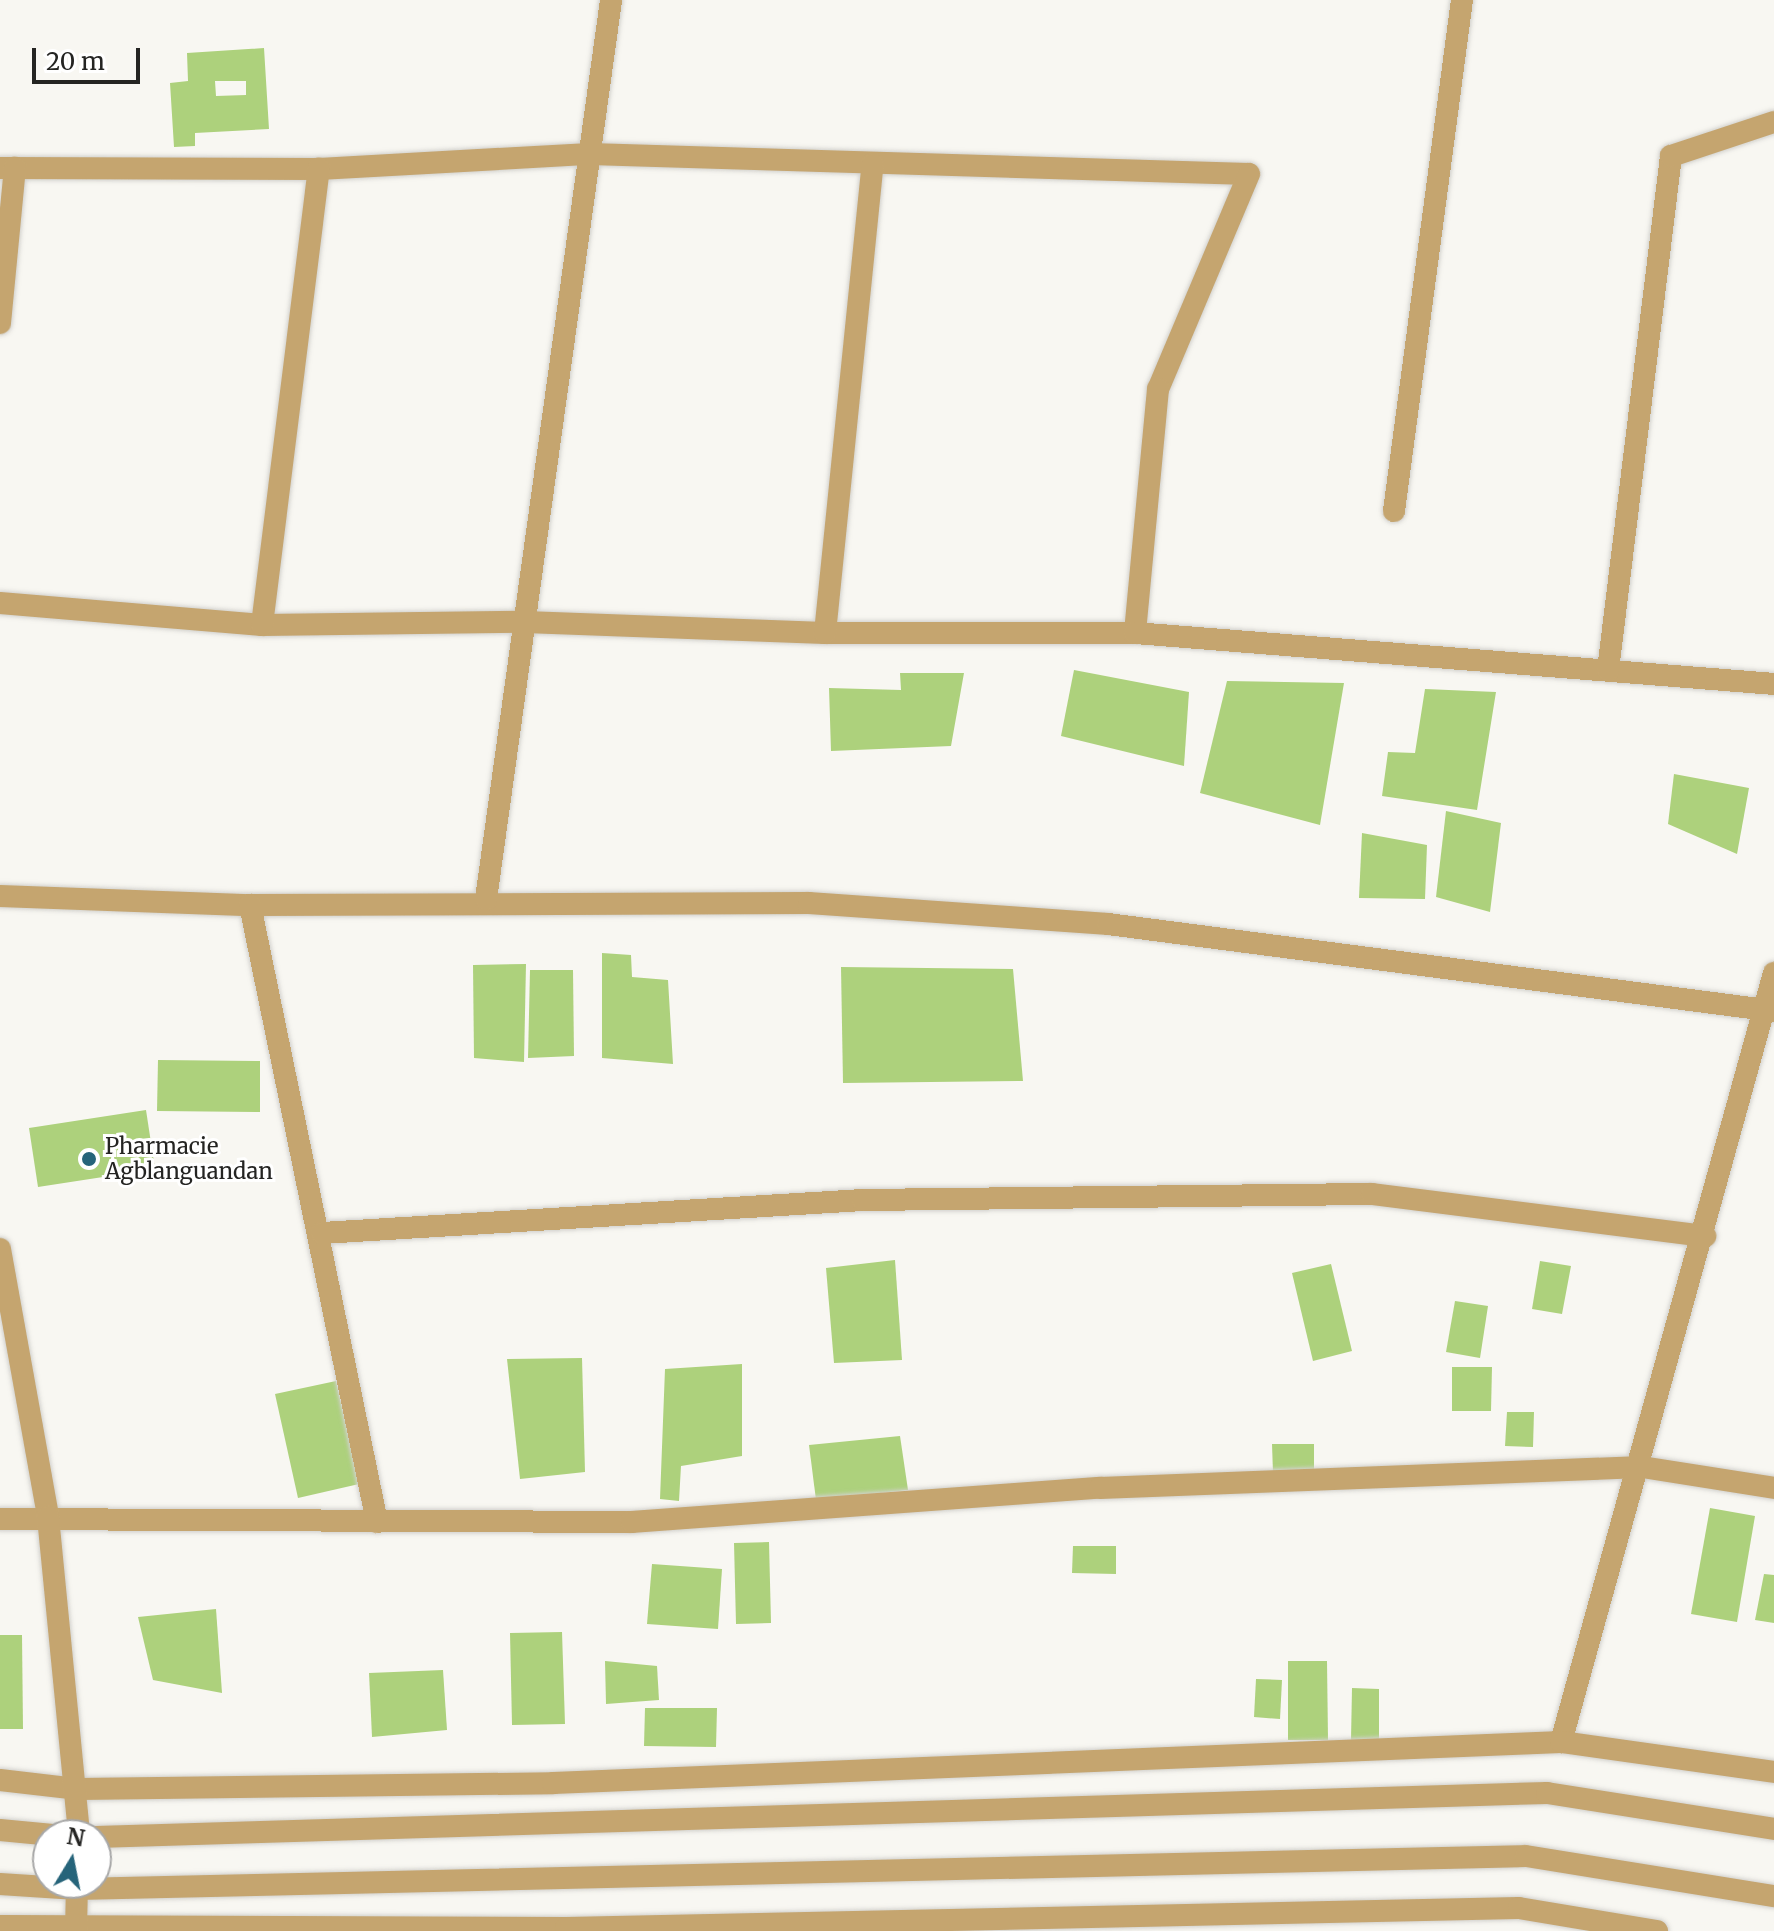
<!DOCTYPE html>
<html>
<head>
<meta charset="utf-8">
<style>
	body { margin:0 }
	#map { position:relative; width:1774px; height:1931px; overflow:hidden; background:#f8f7f2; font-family:Merriweather,serif }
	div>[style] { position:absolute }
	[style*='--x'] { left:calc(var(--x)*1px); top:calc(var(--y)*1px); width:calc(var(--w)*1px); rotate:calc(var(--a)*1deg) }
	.building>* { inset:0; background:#add17c }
	.roads { filter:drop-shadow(0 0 2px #d2d1cd) drop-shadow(0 0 2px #d2d1cd) }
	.minor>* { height:22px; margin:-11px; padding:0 11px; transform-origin:11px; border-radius:11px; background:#c5a56f }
	.tertiary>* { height:22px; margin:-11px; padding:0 11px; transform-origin:11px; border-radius:11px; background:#c5a56f }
	.dots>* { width:22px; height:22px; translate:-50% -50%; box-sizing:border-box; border:4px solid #fff; border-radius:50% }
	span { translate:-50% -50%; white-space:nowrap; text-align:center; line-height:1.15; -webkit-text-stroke:6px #fff; paint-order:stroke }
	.poi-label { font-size:22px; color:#242422 }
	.left { translate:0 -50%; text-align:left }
	.north { position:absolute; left:32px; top:1819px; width:80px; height:80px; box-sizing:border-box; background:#fff; border:2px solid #a7a7a7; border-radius:50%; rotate:10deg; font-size:22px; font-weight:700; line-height:32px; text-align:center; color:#242422 }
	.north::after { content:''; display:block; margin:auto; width:28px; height:36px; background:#26647a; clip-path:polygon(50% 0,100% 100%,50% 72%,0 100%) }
	.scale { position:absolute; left:32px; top:48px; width:108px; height:36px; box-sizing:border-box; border:4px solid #242422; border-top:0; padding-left:10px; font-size:24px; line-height:28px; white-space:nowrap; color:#242422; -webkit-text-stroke:6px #fff; paint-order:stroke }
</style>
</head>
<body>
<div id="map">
	<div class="building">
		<div style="clip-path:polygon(evenodd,264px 48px,269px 129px,195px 133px,195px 146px,174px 147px,170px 83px,188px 81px,187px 53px,264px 48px,215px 81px,246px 81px,246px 95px,216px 96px,215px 81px)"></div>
		<div style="clip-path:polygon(1074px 670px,1189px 692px,1184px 766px,1061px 736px)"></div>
		<div style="clip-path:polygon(900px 673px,964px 673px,951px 746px,831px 751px,829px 688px,901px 690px)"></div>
		<div style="clip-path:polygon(1227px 681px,1344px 683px,1320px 825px,1200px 793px)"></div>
		<div style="clip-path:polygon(1425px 689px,1496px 692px,1477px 810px,1382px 796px,1388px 752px,1415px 753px)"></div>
		<div style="clip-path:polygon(1674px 774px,1749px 788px,1737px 854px,1668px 824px)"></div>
		<div style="clip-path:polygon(1446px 811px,1501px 823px,1490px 912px,1436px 897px)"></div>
		<div style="clip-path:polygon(1362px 833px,1427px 845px,1425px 899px,1359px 898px)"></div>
		<div style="clip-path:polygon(602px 953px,631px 955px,632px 977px,668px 980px,673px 1064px,602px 1058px)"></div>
		<div style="clip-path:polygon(526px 964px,524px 1062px,474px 1058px,473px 965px)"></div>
		<div style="clip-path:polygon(841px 967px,1013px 969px,1023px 1081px,843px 1083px)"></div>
		<div style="clip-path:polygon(530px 970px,573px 970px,574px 1056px,528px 1058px)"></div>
		<div style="clip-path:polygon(158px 1060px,260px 1061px,260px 1112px,157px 1111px)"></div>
		<div style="clip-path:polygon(146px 1110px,155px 1169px,38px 1187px,29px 1128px)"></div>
		<div style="clip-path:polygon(895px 1260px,902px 1360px,834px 1363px,826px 1268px)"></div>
		<div style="clip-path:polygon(1540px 1261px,1571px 1266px,1562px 1314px,1532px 1309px)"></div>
		<div style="clip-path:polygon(1331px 1264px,1352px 1351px,1313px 1361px,1292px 1273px)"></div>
		<div style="clip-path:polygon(1455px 1301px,1488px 1306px,1480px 1358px,1446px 1352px)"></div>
		<div style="clip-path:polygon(582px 1358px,585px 1472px,520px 1479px,507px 1359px)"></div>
		<div style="clip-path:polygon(742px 1364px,742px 1456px,681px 1466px,679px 1501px,660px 1499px,665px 1369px)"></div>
		<div style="clip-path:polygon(1452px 1367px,1492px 1367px,1491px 1411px,1452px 1411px)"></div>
		<div style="clip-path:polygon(336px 1381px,359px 1484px,298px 1498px,275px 1394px)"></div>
		<div style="clip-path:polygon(1507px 1412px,1534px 1412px,1533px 1447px,1505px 1446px)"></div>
		<div style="clip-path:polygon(900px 1436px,908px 1490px,816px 1500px,809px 1445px)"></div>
		<div style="clip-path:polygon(1272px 1444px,1314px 1444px,1314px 1473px,1273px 1473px)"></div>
		<div style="clip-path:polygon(1710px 1508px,1755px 1516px,1737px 1622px,1691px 1614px)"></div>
		<div style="clip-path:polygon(769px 1542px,771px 1623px,736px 1624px,734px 1543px)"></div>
		<div style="clip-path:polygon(1073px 1546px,1116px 1546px,1116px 1574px,1072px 1573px)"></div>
		<div style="clip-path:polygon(652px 1564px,722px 1569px,718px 1629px,647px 1624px)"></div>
		<div style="clip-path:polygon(1764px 1574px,1774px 1575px,1774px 1623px,1755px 1620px)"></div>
		<div style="clip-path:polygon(216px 1609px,222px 1693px,153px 1680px,138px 1617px)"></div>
		<div style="clip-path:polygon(562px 1632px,565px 1724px,512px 1725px,510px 1633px)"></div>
		<div style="clip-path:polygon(0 1635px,22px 1635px,23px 1729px,0 1729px)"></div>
		<div style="clip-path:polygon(605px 1661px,657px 1666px,659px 1700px,606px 1704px)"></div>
		<div style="clip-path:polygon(1288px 1661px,1327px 1661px,1328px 1740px,1288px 1740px)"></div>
		<div style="clip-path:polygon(443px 1670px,447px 1730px,372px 1737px,369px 1673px)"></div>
		<div style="clip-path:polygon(1256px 1679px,1282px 1680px,1280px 1719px,1254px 1717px)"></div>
		<div style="clip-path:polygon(1352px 1688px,1379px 1689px,1379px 1741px,1351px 1740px)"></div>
		<div style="clip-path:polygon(645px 1708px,717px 1708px,716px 1747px,644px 1746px)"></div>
	</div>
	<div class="roads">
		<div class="minor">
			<div style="--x:0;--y:168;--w:319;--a:0.2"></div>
			<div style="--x:319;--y:169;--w:271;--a:-3.2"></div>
			<div style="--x:590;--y:154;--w:659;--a:1.74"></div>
			<div style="--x:1249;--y:174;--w:233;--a:112.9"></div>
			<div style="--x:1158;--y:389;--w:245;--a:95.4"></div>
			<div style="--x:0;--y:323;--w:156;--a:-84.5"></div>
			<div style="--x:1394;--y:511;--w:516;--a:-82.42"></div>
			<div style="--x:0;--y:603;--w:263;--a:4.8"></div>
			<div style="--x:262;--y:625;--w:263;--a:-0.7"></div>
			<div style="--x:525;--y:622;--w:300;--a:2.1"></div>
			<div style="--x:825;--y:633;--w:310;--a:0"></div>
			<div style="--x:1135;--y:633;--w:641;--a:4.56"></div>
			<div style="--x:262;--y:625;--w:460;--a:-82.9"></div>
			<div style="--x:825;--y:633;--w:471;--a:-84.2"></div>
			<div style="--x:1608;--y:670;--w:518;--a:-83.01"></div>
			<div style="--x:1671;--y:156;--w:108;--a:-18.3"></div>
			<div style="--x:0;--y:896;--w:250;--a:2.1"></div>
			<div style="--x:250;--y:905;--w:559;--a:-0.2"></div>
			<div style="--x:809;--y:903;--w:300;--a:4"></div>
			<div style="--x:1108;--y:924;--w:672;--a:7.44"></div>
			<div style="--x:486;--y:899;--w:908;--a:-82.08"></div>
			<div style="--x:250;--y:905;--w:630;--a:78.37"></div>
			<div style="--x:322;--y:1233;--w:542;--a:-3.49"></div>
			<div style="--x:863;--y:1200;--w:509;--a:-0.68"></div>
			<div style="--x:1372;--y:1194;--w:336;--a:7.2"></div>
			<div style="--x:0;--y:1519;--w:632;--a:0.27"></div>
			<div style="--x:632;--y:1522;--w:469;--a:-4.2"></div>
			<div style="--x:1100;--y:1488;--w:542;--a:-2.22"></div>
			<div style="--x:1642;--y:1467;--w:134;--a:9"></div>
			<div style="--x:1561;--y:1742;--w:798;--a:-74.52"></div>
			<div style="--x:0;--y:1780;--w:79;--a:6.6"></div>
			<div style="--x:78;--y:1789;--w:475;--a:-0.7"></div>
			<div style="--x:553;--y:1783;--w:1009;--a:-2.33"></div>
			<div style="--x:1561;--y:1742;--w:215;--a:8"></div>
			<div style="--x:0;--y:1926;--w:566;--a:0.2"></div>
			<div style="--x:566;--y:1928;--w:953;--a:-1.2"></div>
			<div style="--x:1519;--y:1908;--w:140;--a:9.5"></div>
		</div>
		<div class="tertiary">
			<div style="--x:0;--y:1249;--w:272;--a:79.8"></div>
			<div style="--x:48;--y:1517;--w:320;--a:84.4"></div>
			<div style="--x:0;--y:1830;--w:53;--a:5.4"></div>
			<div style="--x:96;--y:1837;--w:1452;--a:-1.74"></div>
			<div style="--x:1547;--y:1793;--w:230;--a:9"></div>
			<div style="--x:0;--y:1884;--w:77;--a:3.7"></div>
			<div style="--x:77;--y:1889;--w:1449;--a:-1.3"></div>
			<div style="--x:1526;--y:1856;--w:251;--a:9.2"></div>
			<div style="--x:76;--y:1931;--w:48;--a:-88.8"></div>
		</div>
	</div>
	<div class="dots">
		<div style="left:89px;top:1159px;background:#26647a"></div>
	</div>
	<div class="poi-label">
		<span class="left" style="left:105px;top:1159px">Pharmacie<br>Agblanguandan</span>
	</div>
	<div class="north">N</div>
	<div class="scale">20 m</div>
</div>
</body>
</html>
